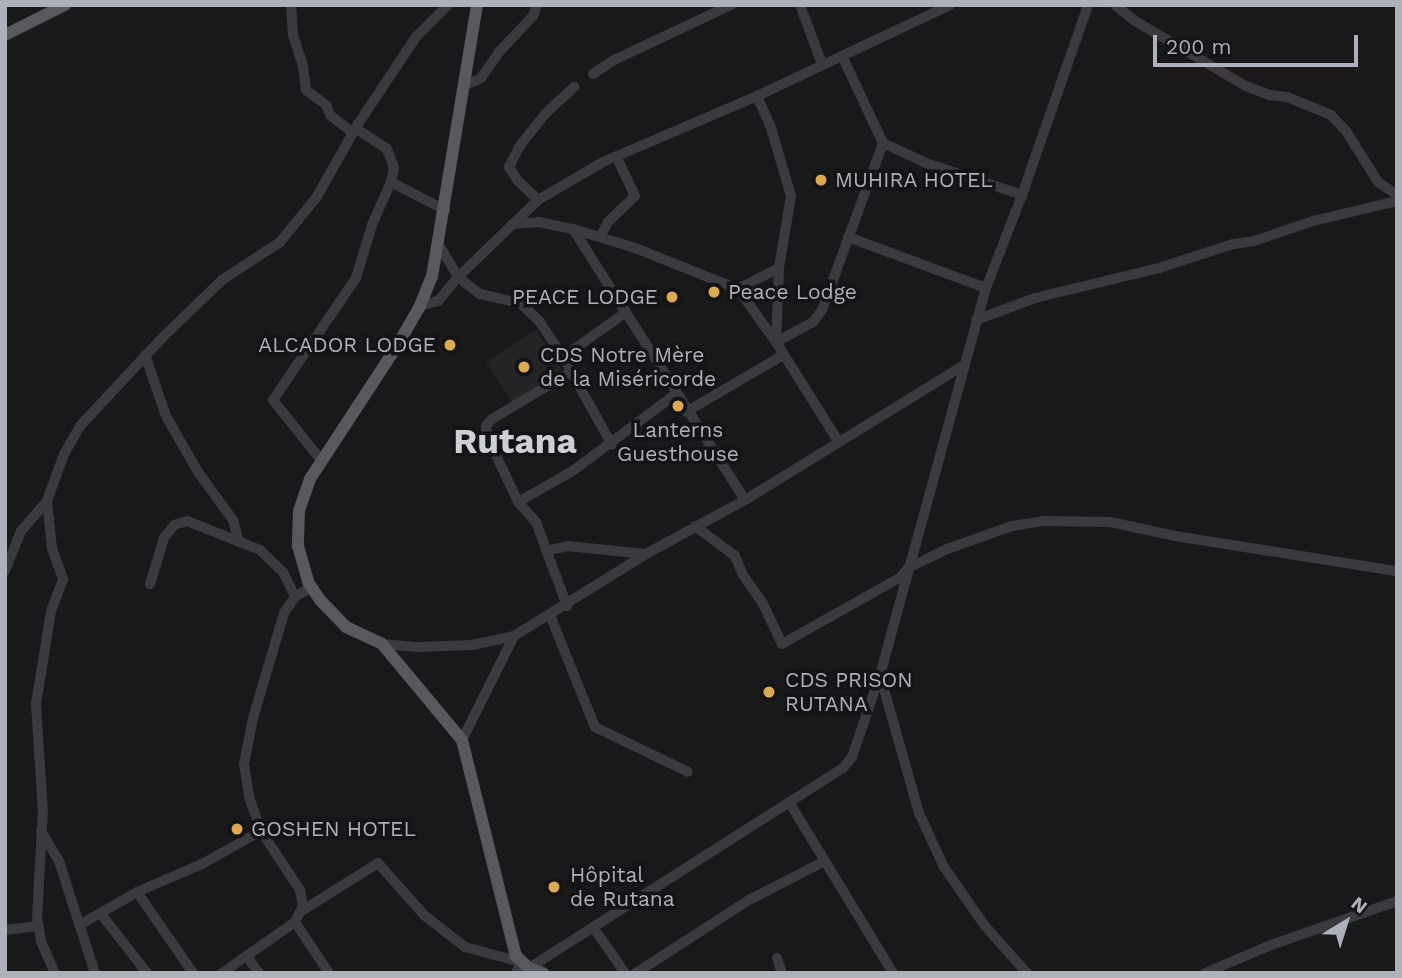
<!DOCTYPE html>
<html>
<head>
<meta charset="utf-8">
<style>
	body { margin:0 }
	#map { position:relative; width:1402px; height:978px; overflow:hidden; background:#19191b; font-family:"Work Sans",sans-serif }
	div>[style] { position:absolute }
	[style*='--x'] { left:calc(var(--x)*1px); top:calc(var(--y)*1px); width:calc(var(--w)*1px); rotate:calc(var(--a)*1deg) }
	.built>* { inset:0; background:#252528 }
	.minor>* { height:10px; margin:-5px; padding:0 5px; transform-origin:5px; border-radius:5px; background:#3b3b3f }
	.major>* { height:12px; margin:-6px; padding:0 6px; transform-origin:6px; border-radius:6px; background:#57595e }
	.dots>* { width:19px; height:19px; translate:-50% -50%; box-sizing:border-box; border:4px solid #141416; border-radius:50% }
	span { translate:-50% -50%; white-space:nowrap; text-align:center; line-height:1.15; -webkit-text-stroke:7px #141416; paint-order:stroke }
	.poi-label { font-size:21px; color:#adb1b9 }
	.left { translate:0 -50%; text-align:left }
	.right { translate:-100% -50%; text-align:right }
	.town-label { font-size:35px; color:#cdd0d5; font-weight:700 }
	.frame { position:absolute; inset:0; border:7px solid #adb1b9; pointer-events:none }
	.north { position:absolute; left:1311px; top:887px; width:70px; height:70px; -webkit-text-stroke:5px #141416; paint-order:stroke; rotate:38deg; font-size:19px; font-weight:700; line-height:28px; text-align:center; color:#adb1b9 }
	.north::after { content:''; display:block; margin:auto; width:24px; height:32px; background:#adb1b9; clip-path:polygon(50% 0,100% 100%,50% 72%,0 100%) }
	.scale { position:absolute; left:1153px; top:35px; width:205px; height:32px; box-sizing:border-box; border:4px solid #adb1b9; border-top:0; padding-left:9px; font-size:21px; line-height:24px; white-space:nowrap; color:#adb1b9; -webkit-text-stroke:5px #141416; paint-order:stroke }
</style>
</head>
<body>
<div id="map">
	<div class="built">
		<div style="clip-path:polygon(536px 330px,563px 372px,513px 403px,486px 362px)"></div>
	</div>
	<div class="minor">
		<div style="--x:291;--y:5;--w:30;--a:86"></div>
		<div style="--x:293;--y:35;--w:33;--a:72"></div>
		<div style="--x:303;--y:66;--w:24;--a:83"></div>
		<div style="--x:306;--y:90;--w:25;--a:37"></div>
		<div style="--x:326;--y:105;--w:11;--a:68"></div>
		<div style="--x:330;--y:115;--w:29;--a:38"></div>
		<div style="--x:800;--y:5;--w:63;--a:69.6"></div>
		<div style="--x:1116;--y:6;--w:24;--a:38"></div>
		<div style="--x:1135;--y:21;--w:129;--a:30.4"></div>
		<div style="--x:1246;--y:86;--w:25;--a:21"></div>
		<div style="--x:1269;--y:95;--w:18;--a:6"></div>
		<div style="--x:1287;--y:97;--w:48;--a:22.2"></div>
		<div style="--x:1331;--y:115;--w:22;--a:47"></div>
		<div style="--x:1346;--y:131;--w:60;--a:57.9"></div>
		<div style="--x:1378;--y:182;--w:23;--a:34"></div>
		<div style="--x:593;--y:74;--w:23;--a:-34"></div>
		<div style="--x:612;--y:61;--w:132;--a:-25.2"></div>
		<div style="--x:464;--y:86;--w:19;--a:-25"></div>
		<div style="--x:481;--y:78;--w:32;--a:-55"></div>
		<div style="--x:499;--y:52;--w:50;--a:-46.6"></div>
		<div style="--x:533;--y:16;--w:12;--a:-70"></div>
		<div style="--x:757;--y:96;--w:32;--a:66"></div>
		<div style="--x:770;--y:125;--w:74;--a:73.5"></div>
		<div style="--x:791;--y:196;--w:73;--a:99.5"></div>
		<div style="--x:779;--y:268;--w:74;--a:92.3"></div>
		<div style="--x:776;--y:342;--w:117;--a:57.9"></div>
		<div style="--x:355;--y:128;--w:38;--a:33"></div>
		<div style="--x:387;--y:149;--w:20;--a:70"></div>
		<div style="--x:394;--y:168;--w:14;--a:102"></div>
		<div style="--x:391;--y:182;--w:61;--a:27.4"></div>
		<div style="--x:883;--y:143;--w:47;--a:24.9"></div>
		<div style="--x:926;--y:163;--w:101;--a:18.4"></div>
		<div style="--x:538;--y:200;--w:28;--a:-136"></div>
		<div style="--x:518;--y:181;--w:17;--a:-123"></div>
		<div style="--x:509;--y:167;--w:22;--a:-63"></div>
		<div style="--x:519;--y:147;--w:42;--a:-51.8"></div>
		<div style="--x:545;--y:114;--w:40;--a:-43"></div>
		<div style="--x:512;--y:224;--w:27;--a:-4"></div>
		<div style="--x:539;--y:222;--w:35;--a:12"></div>
		<div style="--x:573;--y:229;--w:65;--a:17"></div>
		<div style="--x:635;--y:248;--w:111;--a:21.7"></div>
		<div style="--x:738;--y:289;--w:46;--a:-27.1"></div>
		<div style="--x:573;--y:229;--w:321;--a:57.6"></div>
		<div style="--x:600;--y:237;--w:17;--a:-62"></div>
		<div style="--x:608;--y:222;--w:37;--a:-44"></div>
		<div style="--x:635;--y:196;--w:44;--a:-115.4"></div>
		<div style="--x:848;--y:237;--w:147;--a:20.3"></div>
		<div style="--x:439;--y:245;--w:37;--a:59"></div>
		<div style="--x:458;--y:277;--w:28;--a:38"></div>
		<div style="--x:480;--y:294;--w:41;--a:12.7"></div>
		<div style="--x:520;--y:303;--w:26;--a:43"></div>
		<div style="--x:539;--y:321;--w:43;--a:56.3"></div>
		<div style="--x:563;--y:357;--w:76;--a:-35.4"></div>
		<div style="--x:738;--y:289;--w:65;--a:54.4"></div>
		<div style="--x:776;--y:342;--w:42;--a:-28.4"></div>
		<div style="--x:813;--y:322;--w:15;--a:-53"></div>
		<div style="--x:822;--y:310;--w:178;--a:-69.9"></div>
		<div style="--x:883;--y:143;--w:96;--a:-115.2"></div>
		<div style="--x:420;--y:306;--w:19;--a:-16"></div>
		<div style="--x:438;--y:301;--w:31;--a:-50"></div>
		<div style="--x:458;--y:277;--w:111;--a:-43.9"></div>
		<div style="--x:538;--y:200;--w:75;--a:-30.3"></div>
		<div style="--x:603;--y:162;--w:168;--a:-23.2"></div>
		<div style="--x:757;--y:96;--w:213;--a:-25.2"></div>
		<div style="--x:976;--y:320;--w:63;--a:-20.4"></div>
		<div style="--x:1035;--y:298;--w:128;--a:-13.6"></div>
		<div style="--x:1159;--y:268;--w:78;--a:-18"></div>
		<div style="--x:1233;--y:244;--w:21;--a:-8"></div>
		<div style="--x:1254;--y:241;--w:62;--a:-18.7"></div>
		<div style="--x:1313;--y:221;--w:86;--a:-13.4"></div>
		<div style="--x:145;--y:355;--w:65;--a:71"></div>
		<div style="--x:166;--y:416;--w:64;--a:60.3"></div>
		<div style="--x:198;--y:472;--w:59;--a:53.9"></div>
		<div style="--x:233;--y:520;--w:23;--a:75"></div>
		<div style="--x:568;--y:366;--w:90;--a:60.9"></div>
		<div style="--x:571;--y:372;--w:92;--a:149.3"></div>
		<div style="--x:492;--y:419;--w:9;--a:131"></div>
		<div style="--x:486;--y:426;--w:10;--a:84"></div>
		<div style="--x:487;--y:436;--w:73;--a:64.8"></div>
		<div style="--x:518;--y:502;--w:64;--a:-29.7"></div>
		<div style="--x:574;--y:470;--w:127;--a:-36.7"></div>
		<div style="--x:686;--y:412;--w:113;--a:-30.4"></div>
		<div style="--x:321;--y:460;--w:77;--a:-128.7"></div>
		<div style="--x:273;--y:400;--w:148;--a:-55.8"></div>
		<div style="--x:356;--y:278;--w:55;--a:-73.2"></div>
		<div style="--x:372;--y:225;--w:47;--a:-66.2"></div>
		<div style="--x:518;--y:502;--w:27;--a:48"></div>
		<div style="--x:536;--y:522;--w:90;--a:69.7"></div>
		<div style="--x:695;--y:526;--w:50;--a:36.9"></div>
		<div style="--x:735;--y:556;--w:21;--a:67"></div>
		<div style="--x:743;--y:575;--w:35;--a:55"></div>
		<div style="--x:763;--y:604;--w:44;--a:64.6"></div>
		<div style="--x:782;--y:644;--w:137;--a:-29.4"></div>
		<div style="--x:901;--y:577;--w:11;--a:-52"></div>
		<div style="--x:908;--y:568;--w:43;--a:-26"></div>
		<div style="--x:947;--y:549;--w:69;--a:-19.5"></div>
		<div style="--x:1012;--y:526;--w:31;--a:-9"></div>
		<div style="--x:1043;--y:521;--w:67;--a:0.9"></div>
		<div style="--x:1110;--y:522;--w:66;--a:12.2"></div>
		<div style="--x:1175;--y:536;--w:225;--a:9"></div>
		<div style="--x:546;--y:551;--w:22;--a:-13"></div>
		<div style="--x:567;--y:546;--w:79;--a:5.8"></div>
		<div style="--x:5;--y:571;--w:43;--a:-68.2"></div>
		<div style="--x:21;--y:531;--w:40;--a:-49"></div>
		<div style="--x:150;--y:584;--w:48;--a:-73.1"></div>
		<div style="--x:164;--y:538;--w:16;--a:-52"></div>
		<div style="--x:174;--y:525;--w:14;--a:-17"></div>
		<div style="--x:187;--y:521;--w:79;--a:21.7"></div>
		<div style="--x:260;--y:550;--w:32;--a:44"></div>
		<div style="--x:283;--y:572;--w:28;--a:64"></div>
		<div style="--x:311;--y:587;--w:19;--a:148"></div>
		<div style="--x:295;--y:597;--w:19;--a:125"></div>
		<div style="--x:284;--y:613;--w:109;--a:106.4"></div>
		<div style="--x:253;--y:718;--w:47;--a:101.1"></div>
		<div style="--x:244;--y:764;--w:36;--a:81"></div>
		<div style="--x:250;--y:800;--w:33;--a:70"></div>
		<div style="--x:261;--y:831;--w:71;--a:56.5"></div>
		<div style="--x:300;--y:890;--w:16;--a:79"></div>
		<div style="--x:303;--y:906;--w:18;--a:117"></div>
		<div style="--x:295;--y:922;--w:61;--a:56.3"></div>
		<div style="--x:550;--y:615;--w:121;--a:68.1"></div>
		<div style="--x:595;--y:727;--w:103;--a:25.8"></div>
		<div style="--x:382;--y:644;--w:36;--a:5"></div>
		<div style="--x:418;--y:647;--w:54;--a:-2.1"></div>
		<div style="--x:472;--y:645;--w:43;--a:-12.1"></div>
		<div style="--x:514;--y:636;--w:155;--a:-31.8"></div>
		<div style="--x:646;--y:554;--w:113;--a:-28.6"></div>
		<div style="--x:745;--y:500;--w:256;--a:-31.6"></div>
		<div style="--x:462;--y:740;--w:116;--a:-63.4"></div>
		<div style="--x:789;--y:802;--w:200;--a:58.7"></div>
		<div style="--x:41;--y:831;--w:35;--a:59"></div>
		<div style="--x:59;--y:861;--w:118;--a:72.2"></div>
		<div style="--x:137;--y:892;--w:98;--a:55.3"></div>
		<div style="--x:300;--y:912;--w:92;--a:-32.1"></div>
		<div style="--x:378;--y:863;--w:69;--a:48.5"></div>
		<div style="--x:424;--y:915;--w:52;--a:38"></div>
		<div style="--x:465;--y:947;--w:58;--a:15"></div>
		<div style="--x:521;--y:962;--w:12;--a:114"></div>
		<div style="--x:101;--y:914;--w:75;--a:52.1"></div>
		<div style="--x:81;--y:924;--w:64;--a:-29.7"></div>
		<div style="--x:137;--y:892;--w:71;--a:-23.3"></div>
		<div style="--x:202;--y:864;--w:68;--a:-29.2"></div>
		<div style="--x:593;--y:927;--w:56;--a:55.2"></div>
		<div style="--x:5;--y:930;--w:33;--a:-7"></div>
		<div style="--x:247;--y:957;--w:20;--a:53"></div>
		<div style="--x:777;--y:958;--w:16;--a:72"></div>
		<div style="--x:529;--y:968;--w:372;--a:-32.5"></div>
		<div style="--x:843;--y:768;--w:14;--a:-51"></div>
		<div style="--x:852;--y:757;--w:87;--a:-71.1"></div>
		<div style="--x:55;--y:973;--w:34;--a:-114"></div>
		<div style="--x:41;--y:942;--w:24;--a:-99"></div>
		<div style="--x:37;--y:918;--w:106;--a:-86.8"></div>
		<div style="--x:43;--y:812;--w:108;--a:-93.7"></div>
		<div style="--x:36;--y:704;--w:94;--a:-80.8"></div>
		<div style="--x:51;--y:611;--w:34;--a:-69"></div>
		<div style="--x:63;--y:579;--w:33;--a:-110"></div>
		<div style="--x:52;--y:548;--w:47;--a:-96.1"></div>
		<div style="--x:47;--y:501;--w:50;--a:-70.1"></div>
		<div style="--x:64;--y:454;--w:32;--a:-60"></div>
		<div style="--x:80;--y:426;--w:122;--a:-47"></div>
		<div style="--x:163;--y:337;--w:82;--a:-44"></div>
		<div style="--x:222;--y:280;--w:69;--a:-33.2"></div>
		<div style="--x:280;--y:242;--w:57;--a:-50.7"></div>
		<div style="--x:316;--y:198;--w:85;--a:-60.4"></div>
		<div style="--x:358;--y:124;--w:105;--a:-56.3"></div>
		<div style="--x:416;--y:37;--w:45;--a:-45"></div>
		<div style="--x:222;--y:973;--w:89;--a:-34.9"></div>
		<div style="--x:636;--y:973;--w:135;--a:-32.9"></div>
		<div style="--x:749;--y:900;--w:85;--a:-27.2"></div>
		<div style="--x:1027;--y:973;--w:63;--a:-131.8"></div>
		<div style="--x:985;--y:926;--w:72;--a:-124.8"></div>
		<div style="--x:944;--y:867;--w:60;--a:-114.8"></div>
		<div style="--x:919;--y:813;--w:143;--a:-105.8"></div>
		<div style="--x:880;--y:675;--w:401;--a:-74.7"></div>
		<div style="--x:986;--y:288;--w:100;--a:-68.8"></div>
		<div style="--x:1022;--y:195;--w:201;--a:-70.8"></div>
		<div style="--x:1205;--y:973;--w:72;--a:-23"></div>
		<div style="--x:1271;--y:945;--w:133;--a:-19.2"></div>
	</div>
	<div class="major">
		<div style="--x:477;--y:5;--w:275;--a:99.4"></div>
		<div style="--x:432;--y:276;--w:32;--a:112"></div>
		<div style="--x:420;--y:306;--w:46;--a:119.9"></div>
		<div style="--x:397;--y:346;--w:159;--a:123.2"></div>
		<div style="--x:310;--y:479;--w:34;--a:109"></div>
		<div style="--x:299;--y:511;--w:35;--a:92"></div>
		<div style="--x:298;--y:546;--w:37;--a:74"></div>
		<div style="--x:308;--y:582;--w:23;--a:56"></div>
		<div style="--x:321;--y:601;--w:36;--a:46"></div>
		<div style="--x:346;--y:627;--w:40;--a:25"></div>
		<div style="--x:382;--y:644;--w:125;--a:50.2"></div>
		<div style="--x:462;--y:740;--w:223;--a:76"></div>
		<div style="--x:516;--y:956;--w:18;--a:43"></div>
		<div style="--x:529;--y:968;--w:15;--a:20"></div>
		<div style="--x:5;--y:35;--w:67;--a:-26.6"></div>
	</div>
	<div class="dots">
		<div style="left:821px;top:180px;background:#ddaa4f"></div>
		<div style="left:714px;top:292px;background:#ddaa4f"></div>
		<div style="left:672px;top:297px;background:#ddaa4f"></div>
		<div style="left:450px;top:345px;background:#ddaa4f"></div>
		<div style="left:524px;top:367px;background:#ddaa4f"></div>
		<div style="left:678px;top:406px;background:#ddaa4f"></div>
		<div style="left:769px;top:692px;background:#ddaa4f"></div>
		<div style="left:237px;top:829px;background:#ddaa4f"></div>
		<div style="left:554px;top:887px;background:#ddaa4f"></div>
	</div>
	<div class="poi-label">
		<span class="left" style="left:835px;top:180px">MUHIRA HOTEL</span>
		<span class="left" style="left:728px;top:292px">Peace Lodge</span>
		<span class="right" style="left:658px;top:297px">PEACE LODGE</span>
		<span class="right" style="left:436px;top:345px">ALCADOR LODGE</span>
		<span class="left" style="left:540px;top:367px">CDS Notre Mère<br>de la Miséricorde</span>
		<span style="left:678px;top:442px">Lanterns<br>Guesthouse</span>
		<span class="left" style="left:785px;top:692px">CDS PRISON<br>RUTANA</span>
		<span class="left" style="left:251px;top:829px">GOSHEN HOTEL</span>
		<span class="left" style="left:570px;top:887px">Hôpital<br>de Rutana</span>
	</div>
	<div class="town-label">
		<span style="left:515px;top:441px">Rutana</span>
	</div>
	<div class="frame"></div>
	<div class="north">N</div>
	<div class="scale">200 m</div>
</div>
</body>
</html>
